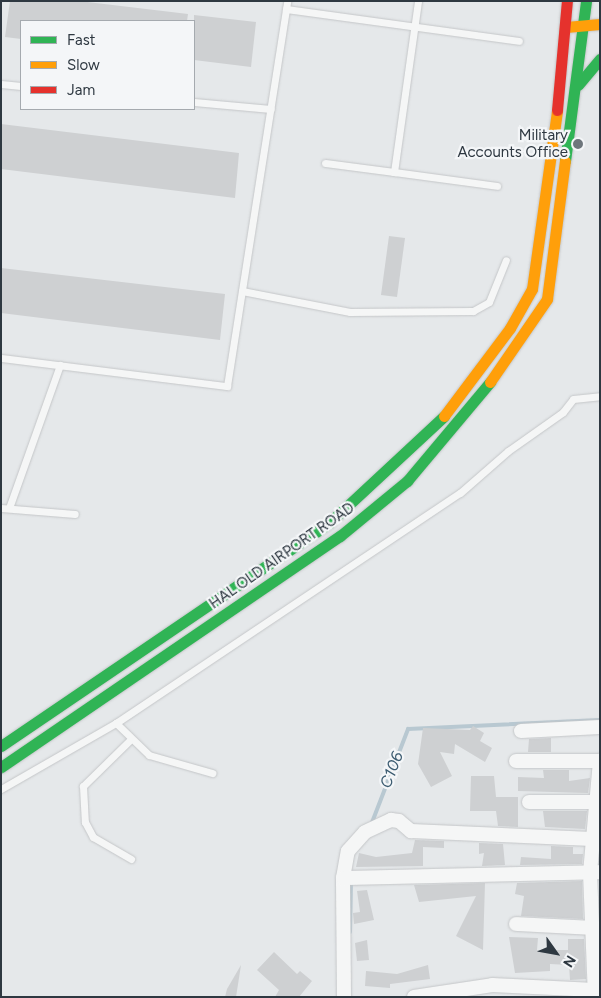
<!DOCTYPE html>
<html>
<head>
<meta charset="utf-8">
<style>
	body { margin:0 }
	#map { position:relative; width:601px; height:998px; overflow:hidden; background:#e5e8ea; font-family:Figtree,sans-serif }
	div>[style] { position:absolute }
	[style*='--x'] { left:calc(var(--x)*1px); top:calc(var(--y)*1px); width:calc(var(--w)*1px); rotate:calc(var(--a)*1deg) }
	.stream>* { height:4px; margin:-2px; padding:0 2px; transform-origin:2px; border-radius:2px; background:#b8c8d1 }
	.building>* { inset:0; background:#ced0d2 }
	.roads { filter:drop-shadow(0 0 1px #c4c6c8) drop-shadow(0 0 1px #c4c6c8) }
	.lane>* { height:7px; margin:-3.5px; padding:0 3.5px; transform-origin:3.5px; border-radius:3.5px; background:#f5f6f6 }
	.street>* { height:14px; margin:-7px; padding:0 7px; transform-origin:7px; border-radius:7px; background:#f5f6f6 }
	.fast>* { height:11px; margin:-5.5px; padding:0 5.5px; transform-origin:5.5px; border-radius:5.5px; background:#30b455 }
	.slow>* { height:11px; margin:-5.5px; padding:0 5.5px; transform-origin:5.5px; border-radius:5.5px; background:#ff9f0a }
	.jam>* { height:11px; margin:-5.5px; padding:0 5.5px; transform-origin:5.5px; border-radius:5.5px; background:#e5322d }
	.dots>* { width:14px; height:14px; translate:-50% -50%; box-sizing:border-box; border:2px solid #f4f6f8; border-radius:50% }
	span { translate:-50% -50%; white-space:nowrap; text-align:center; line-height:1.15; -webkit-text-stroke:4.5px #f4f6f8; paint-order:stroke }
	.poi-label { font-size:15px; color:#2e3841 }
	.right { translate:-100% -50%; text-align:right }
	.street-label { font-size:15px; color:#2e3841 }
	.water-label { font-size:16px; color:#3c5c71; font-style:italic }
	.frame { position:absolute; inset:0; border:2px solid #2e3841; pointer-events:none }
	.legend { position:absolute; left:20px; top:20px; width:175px; height:90px; box-sizing:border-box; background:#f4f6f8; border:1px solid #a5aaaf; margin:0; padding:6px 9px; list-style:none; font-size:15px; color:#2e3841 }
	.legend li { display:flex; align-items:center; gap:10px; height:25px }
	.legend b { width:25px; border:1px solid #a5aaaf }
	.north { position:absolute; left:531px; top:928px; width:50px; height:50px; -webkit-text-stroke:4px #f4f6f8; paint-order:stroke; rotate:122deg; font-size:14px; font-weight:700; line-height:20px; text-align:center; color:#2e3841 }
	.north::after { content:''; display:block; margin:auto; width:18px; height:22px; background:#2e3841; clip-path:polygon(50% 0,100% 100%,50% 72%,0 100%) }
</style>
</head>
<body>
<div id="map">
	<div class="stream">
		<div style="--x:371;--y:825;--w:103;--a:-68.9"></div>
		<div style="--x:408;--y:729;--w:192;--a:-2.7"></div>
		<div style="--x:350;--y:932;--w:51;--a:-88.9"></div>
	</div>
	<div class="building">
		<div style="clip-path:polygon(10px 1px,79px 1px,188px 14px,187px 21px,21px 21px,21px 39px,5px 37px)"></div>
		<div style="clip-path:polygon(194px 15px,256px 22px,251px 67px,194px 60px)"></div>
		<div style="clip-path:polygon(1px 124px,239px 153px,235px 198px,1px 169px)"></div>
		<div style="clip-path:polygon(389px 236px,405px 238px,397px 297px,381px 295px)"></div>
		<div style="clip-path:polygon(1px 268px,225px 294px,220px 340px,1px 313px)"></div>
		<div style="clip-path:polygon(473px 726px,484px 733px,480px 741px,492px 748px,485px 762px,455px 744px,454px 754px,440px 752px,452px 776px,431px 787px,418px 764px,423px 728px,470px 730px)"></div>
		<div style="clip-path:polygon(551px 738px,551px 752px,528px 752px,529px 739px)"></div>
		<div style="clip-path:polygon(543px 770px,569px 770px,569px 781px,590px 778px,588px 793px,518px 791px,518px 777px,544px 778px)"></div>
		<div style="clip-path:polygon(471px 776px,494px 776px,496px 797px,518px 797px,518px 827px,498px 826px,496px 811px,470px 811px)"></div>
		<div style="clip-path:polygon(543px 811px,587px 811px,585px 829px,545px 827px)"></div>
		<div style="clip-path:polygon(415px 840px,444px 841px,444px 848px,423px 847px,423px 866px,356px 867px,359px 853px,376px 857px,412px 853px)"></div>
		<div style="clip-path:polygon(479px 843px,503px 844px,505px 865px,482px 866px,484px 853px,479px 854px)"></div>
		<div style="clip-path:polygon(551px 846px,573px 847px,573px 854px,583px 854px,582px 864px,520px 865px,521px 857px,551px 859px)"></div>
		<div style="clip-path:polygon(582px 881px,583px 919px,521px 916px,524px 896px,515px 894px,517px 883px)"></div>
		<div style="clip-path:polygon(485px 883px,483px 950px,456px 936px,476px 896px,419px 902px,414px 885px)"></div>
		<div style="clip-path:polygon(367px 890px,374px 920px,354px 924px,353px 913px,360px 912px,357px 891px)"></div>
		<div style="clip-path:polygon(509px 937px,538px 938px,537px 950px,568px 950px,568px 939px,584px 939px,586px 979px,570px 980px,569px 965px,550px 964px,550px 971px,515px 973px)"></div>
		<div style="clip-path:polygon(367px 940px,369px 960px,357px 961px,355px 943px)"></div>
		<div style="clip-path:polygon(274px 952px,297px 974px,300px 971px,312px 981px,299px 997px,275px 997px,279px 990px,257px 970px)"></div>
		<div style="clip-path:polygon(241px 965px,236px 997px,225px 997px,227px 989px)"></div>
		<div style="clip-path:polygon(428px 965px,430px 979px,390px 984px,390px 988px,365px 986px,366px 971px,397px 974px)"></div>
	</div>
	<div class="roads">
		<div class="lane">
			<div style="--x:286;--y:9;--w:235;--a:7.8"></div>
			<div style="--x:1;--y:84;--w:20;--a:6"></div>
			<div style="--x:194;--y:102;--w:77;--a:5.2"></div>
			<div style="--x:325;--y:163;--w:70;--a:7.4"></div>
			<div style="--x:394;--y:172;--w:173;--a:-82"></div>
			<div style="--x:394;--y:172;--w:104;--a:7.7"></div>
			<div style="--x:242;--y:291;--w:110;--a:11"></div>
			<div style="--x:350;--y:312;--w:123;--a:-0.5"></div>
			<div style="--x:473;--y:311;--w:18;--a:-29"></div>
			<div style="--x:489;--y:302;--w:45;--a:-68"></div>
			<div style="--x:1;--y:358;--w:228;--a:7.1"></div>
			<div style="--x:227;--y:386;--w:390;--a:-81.1"></div>
			<div style="--x:1;--y:508;--w:74;--a:4.6"></div>
			<div style="--x:9;--y:508;--w:152;--a:-70.4"></div>
			<div style="--x:116;--y:723;--w:46;--a:44.1"></div>
			<div style="--x:149;--y:755;--w:66;--a:15.9"></div>
			<div style="--x:130;--y:740;--w:66;--a:135.6"></div>
			<div style="--x:83;--y:786;--w:36;--a:87"></div>
			<div style="--x:85;--y:822;--w:17;--a:62"></div>
			<div style="--x:93;--y:837;--w:44;--a:30.1"></div>
			<div style="--x:1;--y:789;--w:133;--a:-29.9"></div>
			<div style="--x:116;--y:723;--w:414;--a:-33.8"></div>
			<div style="--x:460;--y:493;--w:64;--a:-41.2"></div>
			<div style="--x:508;--y:451;--w:67;--a:-35.3"></div>
			<div style="--x:563;--y:412;--w:16;--a:-52"></div>
			<div style="--x:573;--y:399;--w:27;--a:-6"></div>
		</div>
		<div class="street">
			<div style="--x:521;--y:731;--w:79;--a:-2.9"></div>
			<div style="--x:516;--y:761;--w:84;--a:0"></div>
			<div style="--x:529;--y:802;--w:67;--a:0"></div>
			<div style="--x:343;--y:878;--w:27;--a:-80"></div>
			<div style="--x:348;--y:851;--w:25;--a:-48"></div>
			<div style="--x:365;--y:832;--w:29;--a:-25"></div>
			<div style="--x:391;--y:820;--w:8;--a:7"></div>
			<div style="--x:399;--y:821;--w:16;--a:40"></div>
			<div style="--x:411;--y:831;--w:181;--a:2.5"></div>
			<div style="--x:516;--y:924;--w:76;--a:3"></div>
			<div style="--x:344;--y:997;--w:119;--a:-90.5"></div>
			<div style="--x:343;--y:878;--w:257;--a:-1.3"></div>
			<div style="--x:414;--y:997;--w:79;--a:-8.7"></div>
			<div style="--x:492;--y:985;--w:103;--a:2.8"></div>
			<div style="--x:595;--y:997;--w:124;--a:-92.3"></div>
			<div style="--x:590;--y:873;--w:113;--a:-84.9"></div>
		</div>
		<div class="fast">
			<div style="--x:578;--y:85;--w:34;--a:-50"></div>
			<div style="--x:565;--y:161;--w:161;--a:-82.5"></div>
			<div style="--x:1;--y:746;--w:397;--a:-34.2"></div>
			<div style="--x:329;--y:523;--w:157;--a:-42.9"></div>
			<div style="--x:1;--y:767;--w:410;--a:-34.3"></div>
			<div style="--x:340;--y:536;--w:87;--a:-39.4"></div>
			<div style="--x:407;--y:481;--w:129;--a:-50"></div>
		</div>
		<div class="slow">
			<div style="--x:566;--y:27;--w:34;--a:-5"></div>
			<div style="--x:490;--y:382;--w:101;--a:-55.5"></div>
			<div style="--x:547;--y:299;--w:139;--a:-82.6"></div>
			<div style="--x:444;--y:416;--w:110;--a:-53.1"></div>
			<div style="--x:510;--y:328;--w:45;--a:-60.6"></div>
			<div style="--x:532;--y:289;--w:181;--a:-82"></div>
		</div>
		<div class="jam">
			<div style="--x:557;--y:110;--w:109;--a:-84.8"></div>
		</div>
	</div>
	<div class="dots">
		<div style="left:578px;top:144px;background:#6e767c"></div>
	</div>
	<div class="poi-label">
		<span class="right" style="left:568px;top:144px">Military<br>Accounts Office</span>
	</div>
	<div class="street-label">
		<span style="left:282px;top:556px;rotate:-35deg">HAL OLD AIRPORT ROAD</span>
	</div>
	<div class="water-label">
		<span style="left:392px;top:770px;rotate:-69deg">C106</span>
	</div>
	<div class="frame"></div>
	<ul class="legend">
	<li><b style="height:6px;background:#30b455"></b>Fast</li>
	<li><b style="height:6px;background:#ff9f0a"></b>Slow</li>
	<li><b style="height:6px;background:#e5322d"></b>Jam</li>
	</ul>
	<div class="north">N</div>
</div>
</body>
</html>
